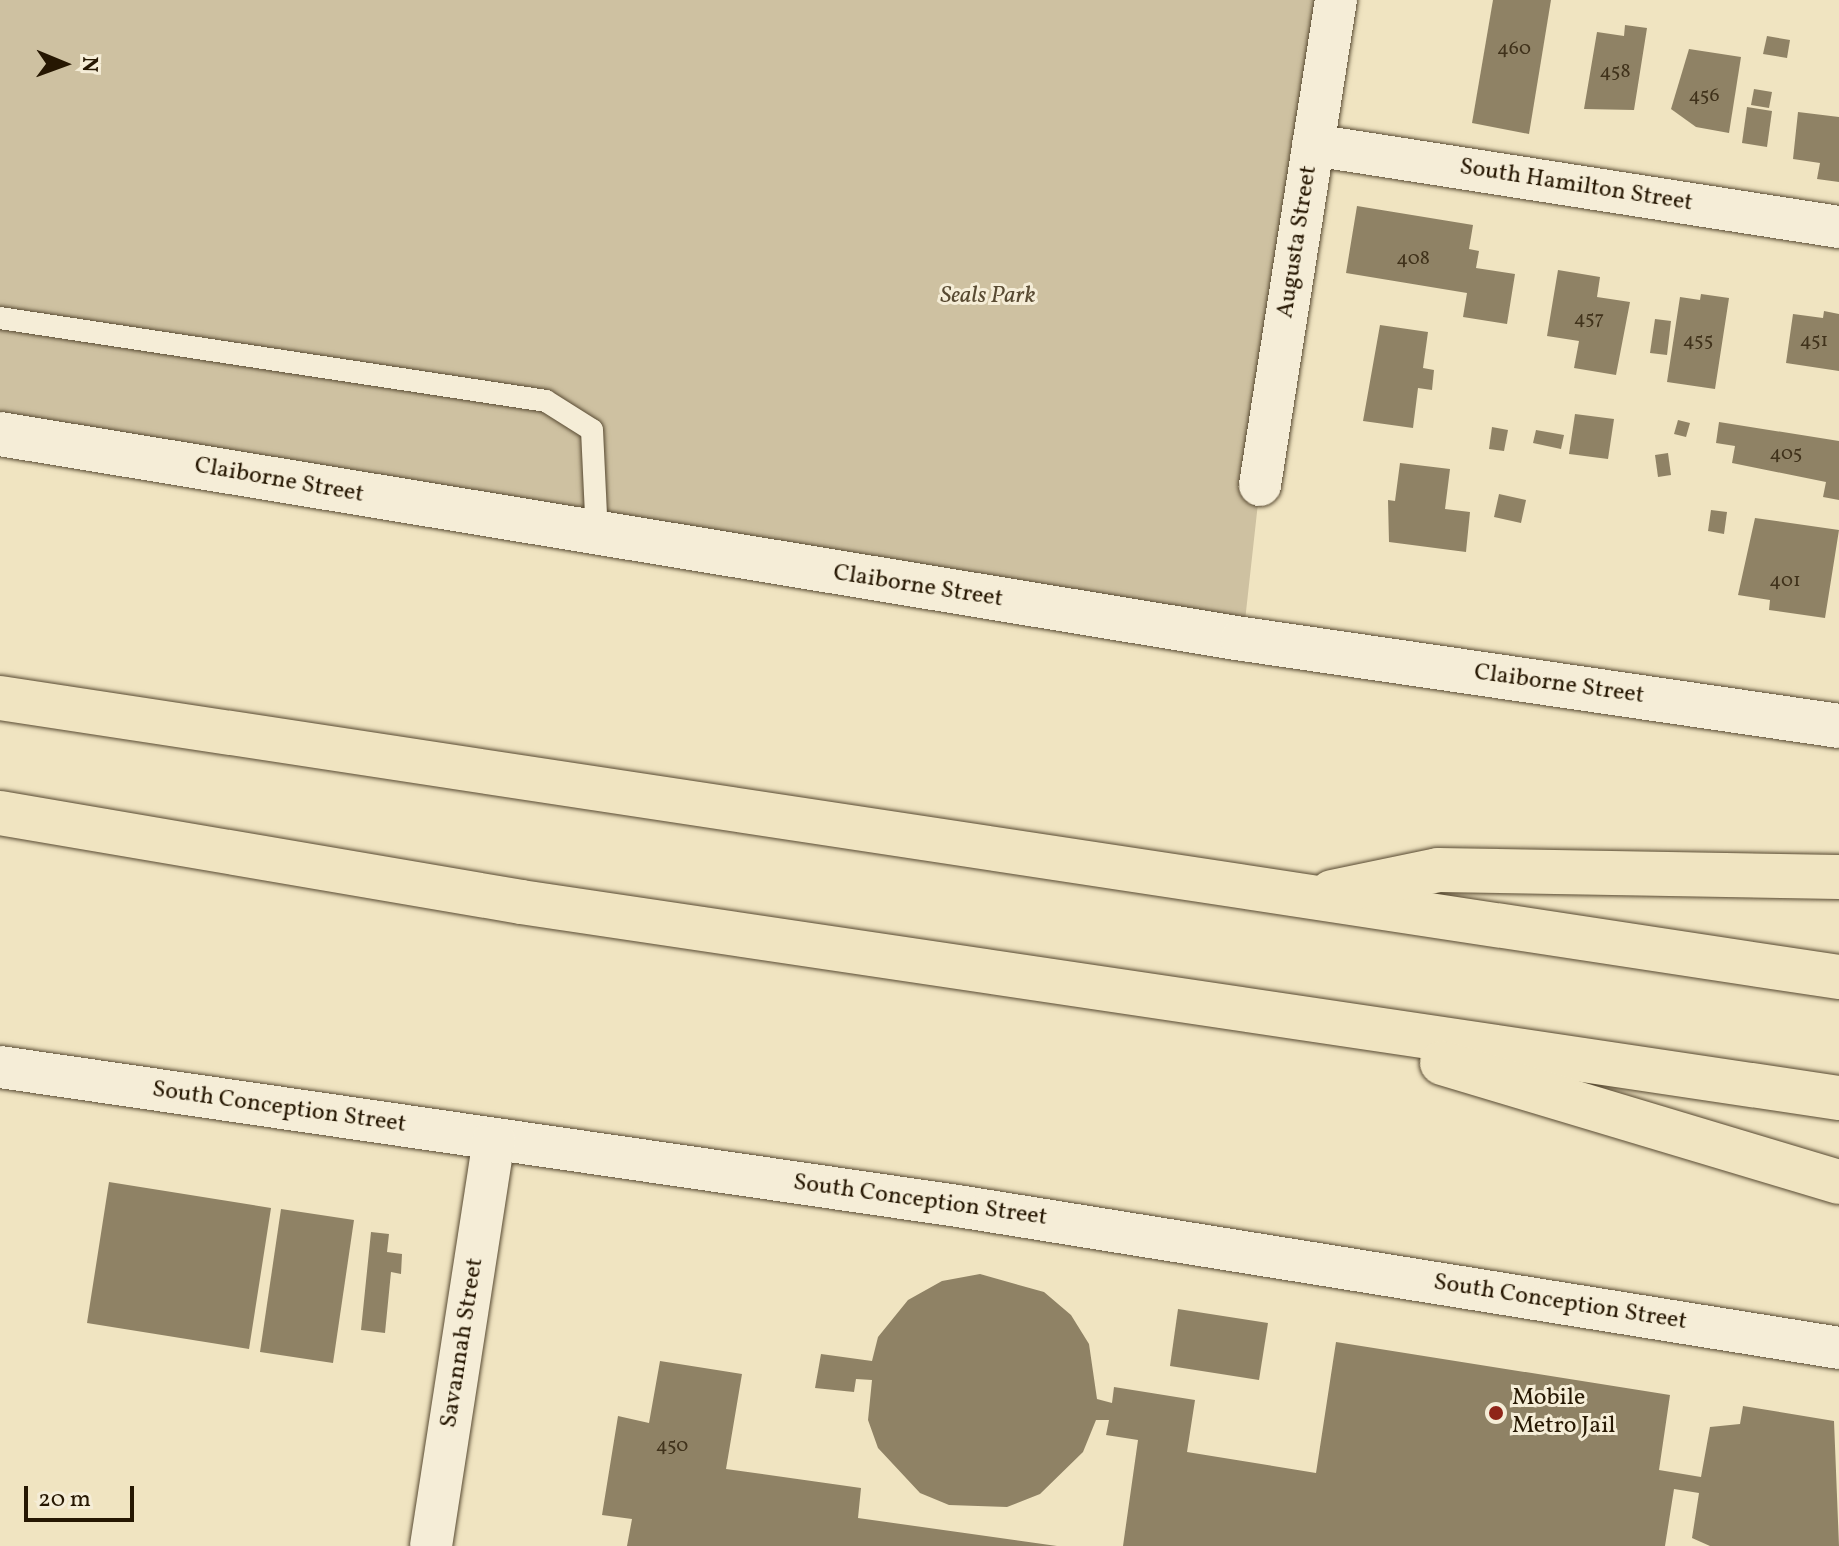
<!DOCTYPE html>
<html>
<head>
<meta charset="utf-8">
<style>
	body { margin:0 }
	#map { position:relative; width:1839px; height:1546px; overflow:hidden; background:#f0e4c1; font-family:Vollkorn,serif }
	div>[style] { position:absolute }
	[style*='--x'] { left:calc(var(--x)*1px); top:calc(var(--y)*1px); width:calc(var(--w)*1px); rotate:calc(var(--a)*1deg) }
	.green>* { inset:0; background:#cec1a1 }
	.building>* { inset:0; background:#8f8265 }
	.roads { filter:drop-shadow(0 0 2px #584a32) drop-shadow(0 0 2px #584a32) }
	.lane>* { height:22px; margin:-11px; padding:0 11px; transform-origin:11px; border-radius:11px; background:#f5edd7 }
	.street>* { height:42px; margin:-21px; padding:0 21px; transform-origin:21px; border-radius:21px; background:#f5edd7 }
	.secondary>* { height:44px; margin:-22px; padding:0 22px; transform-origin:22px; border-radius:22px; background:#f5edd7 }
	.highway>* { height:44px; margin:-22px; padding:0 22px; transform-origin:22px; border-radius:22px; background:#f0e4c1 }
	.dots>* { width:22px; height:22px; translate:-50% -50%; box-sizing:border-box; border:4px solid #f5edd7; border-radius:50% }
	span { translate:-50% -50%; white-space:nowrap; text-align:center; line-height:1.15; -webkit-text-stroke:6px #f5edd7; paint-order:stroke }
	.number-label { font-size:20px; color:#40321b }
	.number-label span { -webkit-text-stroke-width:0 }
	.street-label { font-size:24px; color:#261702 }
	.park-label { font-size:24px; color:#584a32; font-style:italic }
	.poi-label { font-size:24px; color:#261702 }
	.left { translate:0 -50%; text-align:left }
	.north { position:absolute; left:24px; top:24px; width:80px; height:80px; -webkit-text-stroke:6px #f5edd7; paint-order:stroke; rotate:91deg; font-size:22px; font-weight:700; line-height:32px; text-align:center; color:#261702 }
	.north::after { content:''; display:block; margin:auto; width:28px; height:36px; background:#261702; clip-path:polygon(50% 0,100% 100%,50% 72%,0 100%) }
	.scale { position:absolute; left:24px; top:1486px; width:110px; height:36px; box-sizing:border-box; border:4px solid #261702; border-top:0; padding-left:10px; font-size:24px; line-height:28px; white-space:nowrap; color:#261702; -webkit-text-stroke:6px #f5edd7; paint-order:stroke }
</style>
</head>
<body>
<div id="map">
	<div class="green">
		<div style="clip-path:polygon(0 0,1336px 0,1260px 485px,1243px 639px,0 434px)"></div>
	</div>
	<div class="building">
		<div style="clip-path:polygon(1493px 0,1551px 0,1529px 134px,1472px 123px)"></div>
		<div style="clip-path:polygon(1625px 25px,1647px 28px,1634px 110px,1584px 109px,1597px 32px,1624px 36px)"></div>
		<div style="clip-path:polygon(1767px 36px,1790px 40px,1787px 58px,1763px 54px)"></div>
		<div style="clip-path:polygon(1689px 49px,1741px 57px,1729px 133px,1696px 127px,1671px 109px)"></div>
		<div style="clip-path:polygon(1754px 89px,1772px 92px,1769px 108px,1751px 105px)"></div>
		<div style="clip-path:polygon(1747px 107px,1772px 111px,1767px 147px,1742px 143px)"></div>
		<div style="clip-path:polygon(1798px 112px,1839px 117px,1839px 182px,1817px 179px,1820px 163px,1793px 159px)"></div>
		<div style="clip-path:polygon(1357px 206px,1473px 225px,1469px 249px,1479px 251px,1476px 268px,1515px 274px,1507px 324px,1463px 317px,1467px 293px,1346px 273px)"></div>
		<div style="clip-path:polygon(1558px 270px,1600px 277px,1597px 297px,1630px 302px,1616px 375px,1574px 368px,1579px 341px,1547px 336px)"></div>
		<div style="clip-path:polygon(1701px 294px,1729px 298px,1715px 389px,1667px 382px,1680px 297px,1700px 300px)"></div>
		<div style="clip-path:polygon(1824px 311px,1839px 314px,1839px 371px,1786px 363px,1793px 314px,1823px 318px)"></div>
		<div style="clip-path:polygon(1655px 319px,1671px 321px,1667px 355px,1650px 353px)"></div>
		<div style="clip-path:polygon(1380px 325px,1428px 332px,1423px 368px,1434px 370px,1432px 390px,1418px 388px,1413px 428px,1363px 421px)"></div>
		<div style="clip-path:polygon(1575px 414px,1614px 419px,1608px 459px,1569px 454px)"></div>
		<div style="clip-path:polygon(1678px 420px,1690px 423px,1686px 437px,1674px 434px)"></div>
		<div style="clip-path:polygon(1719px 422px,1839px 441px,1839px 500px,1823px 497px,1826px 482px,1732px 463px,1735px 446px,1716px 443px)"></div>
		<div style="clip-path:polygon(1492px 427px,1508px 430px,1504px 451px,1489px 449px)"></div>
		<div style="clip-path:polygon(1536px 430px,1564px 435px,1561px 449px,1533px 443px)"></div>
		<div style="clip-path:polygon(1668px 453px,1671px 475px,1658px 477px,1655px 455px)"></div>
		<div style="clip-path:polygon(1400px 463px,1450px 469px,1445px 509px,1470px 512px,1466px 552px,1389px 542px,1388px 500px,1395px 501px)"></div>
		<div style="clip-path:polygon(1499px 494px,1526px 500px,1521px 523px,1494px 517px)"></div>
		<div style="clip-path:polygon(1711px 510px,1727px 512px,1724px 534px,1708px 531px)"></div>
		<div style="clip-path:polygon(1755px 518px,1839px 530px,1825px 618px,1769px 610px,1770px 600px,1738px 595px)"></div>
		<div style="clip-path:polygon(109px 1182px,271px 1208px,249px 1349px,87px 1323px)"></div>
		<div style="clip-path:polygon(281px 1209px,354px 1220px,333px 1363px,260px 1352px)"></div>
		<div style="clip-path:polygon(371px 1232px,389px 1234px,387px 1252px,402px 1254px,401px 1274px,391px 1272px,385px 1333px,361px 1330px)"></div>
		<div style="clip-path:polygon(980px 1274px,1044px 1292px,1071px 1315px,1089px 1344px,1097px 1399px,1112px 1403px,1114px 1387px,1195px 1400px,1187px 1452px,1316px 1473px,1336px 1342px,1670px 1395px,1659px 1470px,1701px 1477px,1710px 1427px,1740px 1424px,1743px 1406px,1834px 1421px,1839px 1546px,1710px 1546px,1692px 1538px,1699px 1493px,1674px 1489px,1665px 1546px,1123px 1546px,1138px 1440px,1106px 1435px,1109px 1420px,1096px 1420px,1083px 1452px,1040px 1494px,1007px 1507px,949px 1505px,920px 1493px,878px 1448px,868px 1420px,872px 1380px,856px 1379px,854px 1392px,815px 1388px,821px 1354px,872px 1361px,878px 1337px,908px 1300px,942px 1281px)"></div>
		<div style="clip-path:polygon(1178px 1309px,1268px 1323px,1259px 1380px,1170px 1366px)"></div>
		<div style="clip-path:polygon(660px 1361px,742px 1374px,726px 1469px,861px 1488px,858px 1518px,1057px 1546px,627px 1546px,632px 1519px,602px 1515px,618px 1416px,649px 1423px)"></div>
	</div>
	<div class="roads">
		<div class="lane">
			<div style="--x:0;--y:318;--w:552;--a:8.64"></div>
			<div style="--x:546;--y:401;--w:54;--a:32.2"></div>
			<div style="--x:592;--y:430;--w:106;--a:87.3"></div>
		</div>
		<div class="street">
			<div style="--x:1313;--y:145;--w:532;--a:8.86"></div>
			<div style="--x:1260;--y:485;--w:491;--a:-81.1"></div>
			<div style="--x:0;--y:1067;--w:974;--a:8.26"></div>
			<div style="--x:964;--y:1207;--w:886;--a:9.15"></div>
			<div style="--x:431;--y:1546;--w:411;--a:-81.2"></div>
		</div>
		<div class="secondary">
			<div style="--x:0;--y:434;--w:1260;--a:9.37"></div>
			<div style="--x:1243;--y:639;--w:602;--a:8.3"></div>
		</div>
		<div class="highway">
			<div style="--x:0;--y:698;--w:1860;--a:8.63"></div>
			<div style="--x:0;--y:813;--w:529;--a:9.69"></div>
			<div style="--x:521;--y:902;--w:1332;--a:8.46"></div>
			<div style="--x:1332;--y:892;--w:108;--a:-11.7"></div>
			<div style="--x:1438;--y:870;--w:401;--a:1"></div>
			<div style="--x:1442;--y:1063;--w:414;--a:16.7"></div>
		</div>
	</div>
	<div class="dots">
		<div style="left:1496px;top:1413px;background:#8f2418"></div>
	</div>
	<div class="number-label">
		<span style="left:1514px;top:49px">460</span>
		<span style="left:1615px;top:72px">458</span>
		<span style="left:1704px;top:96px">456</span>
		<span style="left:1413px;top:259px">408</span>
		<span style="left:1589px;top:319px">457</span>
		<span style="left:1698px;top:341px">455</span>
		<span style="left:1814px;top:341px">451</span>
		<span style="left:1786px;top:454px">405</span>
		<span style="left:1785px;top:581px">401</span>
		<span style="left:672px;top:1446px">450</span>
	</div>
	<div class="street-label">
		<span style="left:1576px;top:186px;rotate:9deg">South Hamilton Street</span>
		<span style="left:1298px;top:242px;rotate:-81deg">Augusta Street</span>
		<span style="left:279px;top:481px;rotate:10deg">Claiborne Street</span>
		<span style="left:918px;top:587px;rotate:9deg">Claiborne Street</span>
		<span style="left:1559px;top:685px;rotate:8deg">Claiborne Street</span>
		<span style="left:279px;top:1108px;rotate:8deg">South Conception Street</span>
		<span style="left:920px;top:1201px;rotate:8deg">South Conception Street</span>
		<span style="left:1560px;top:1303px;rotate:9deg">South Conception Street</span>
		<span style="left:463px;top:1343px;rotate:-81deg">Savannah Street</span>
	</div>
	<div class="park-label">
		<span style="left:988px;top:297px">Seals Park</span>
	</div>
	<div class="poi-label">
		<span class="left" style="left:1512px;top:1413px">Mobile<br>Metro Jail</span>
	</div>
	<div class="north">N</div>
	<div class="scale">20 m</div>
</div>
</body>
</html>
